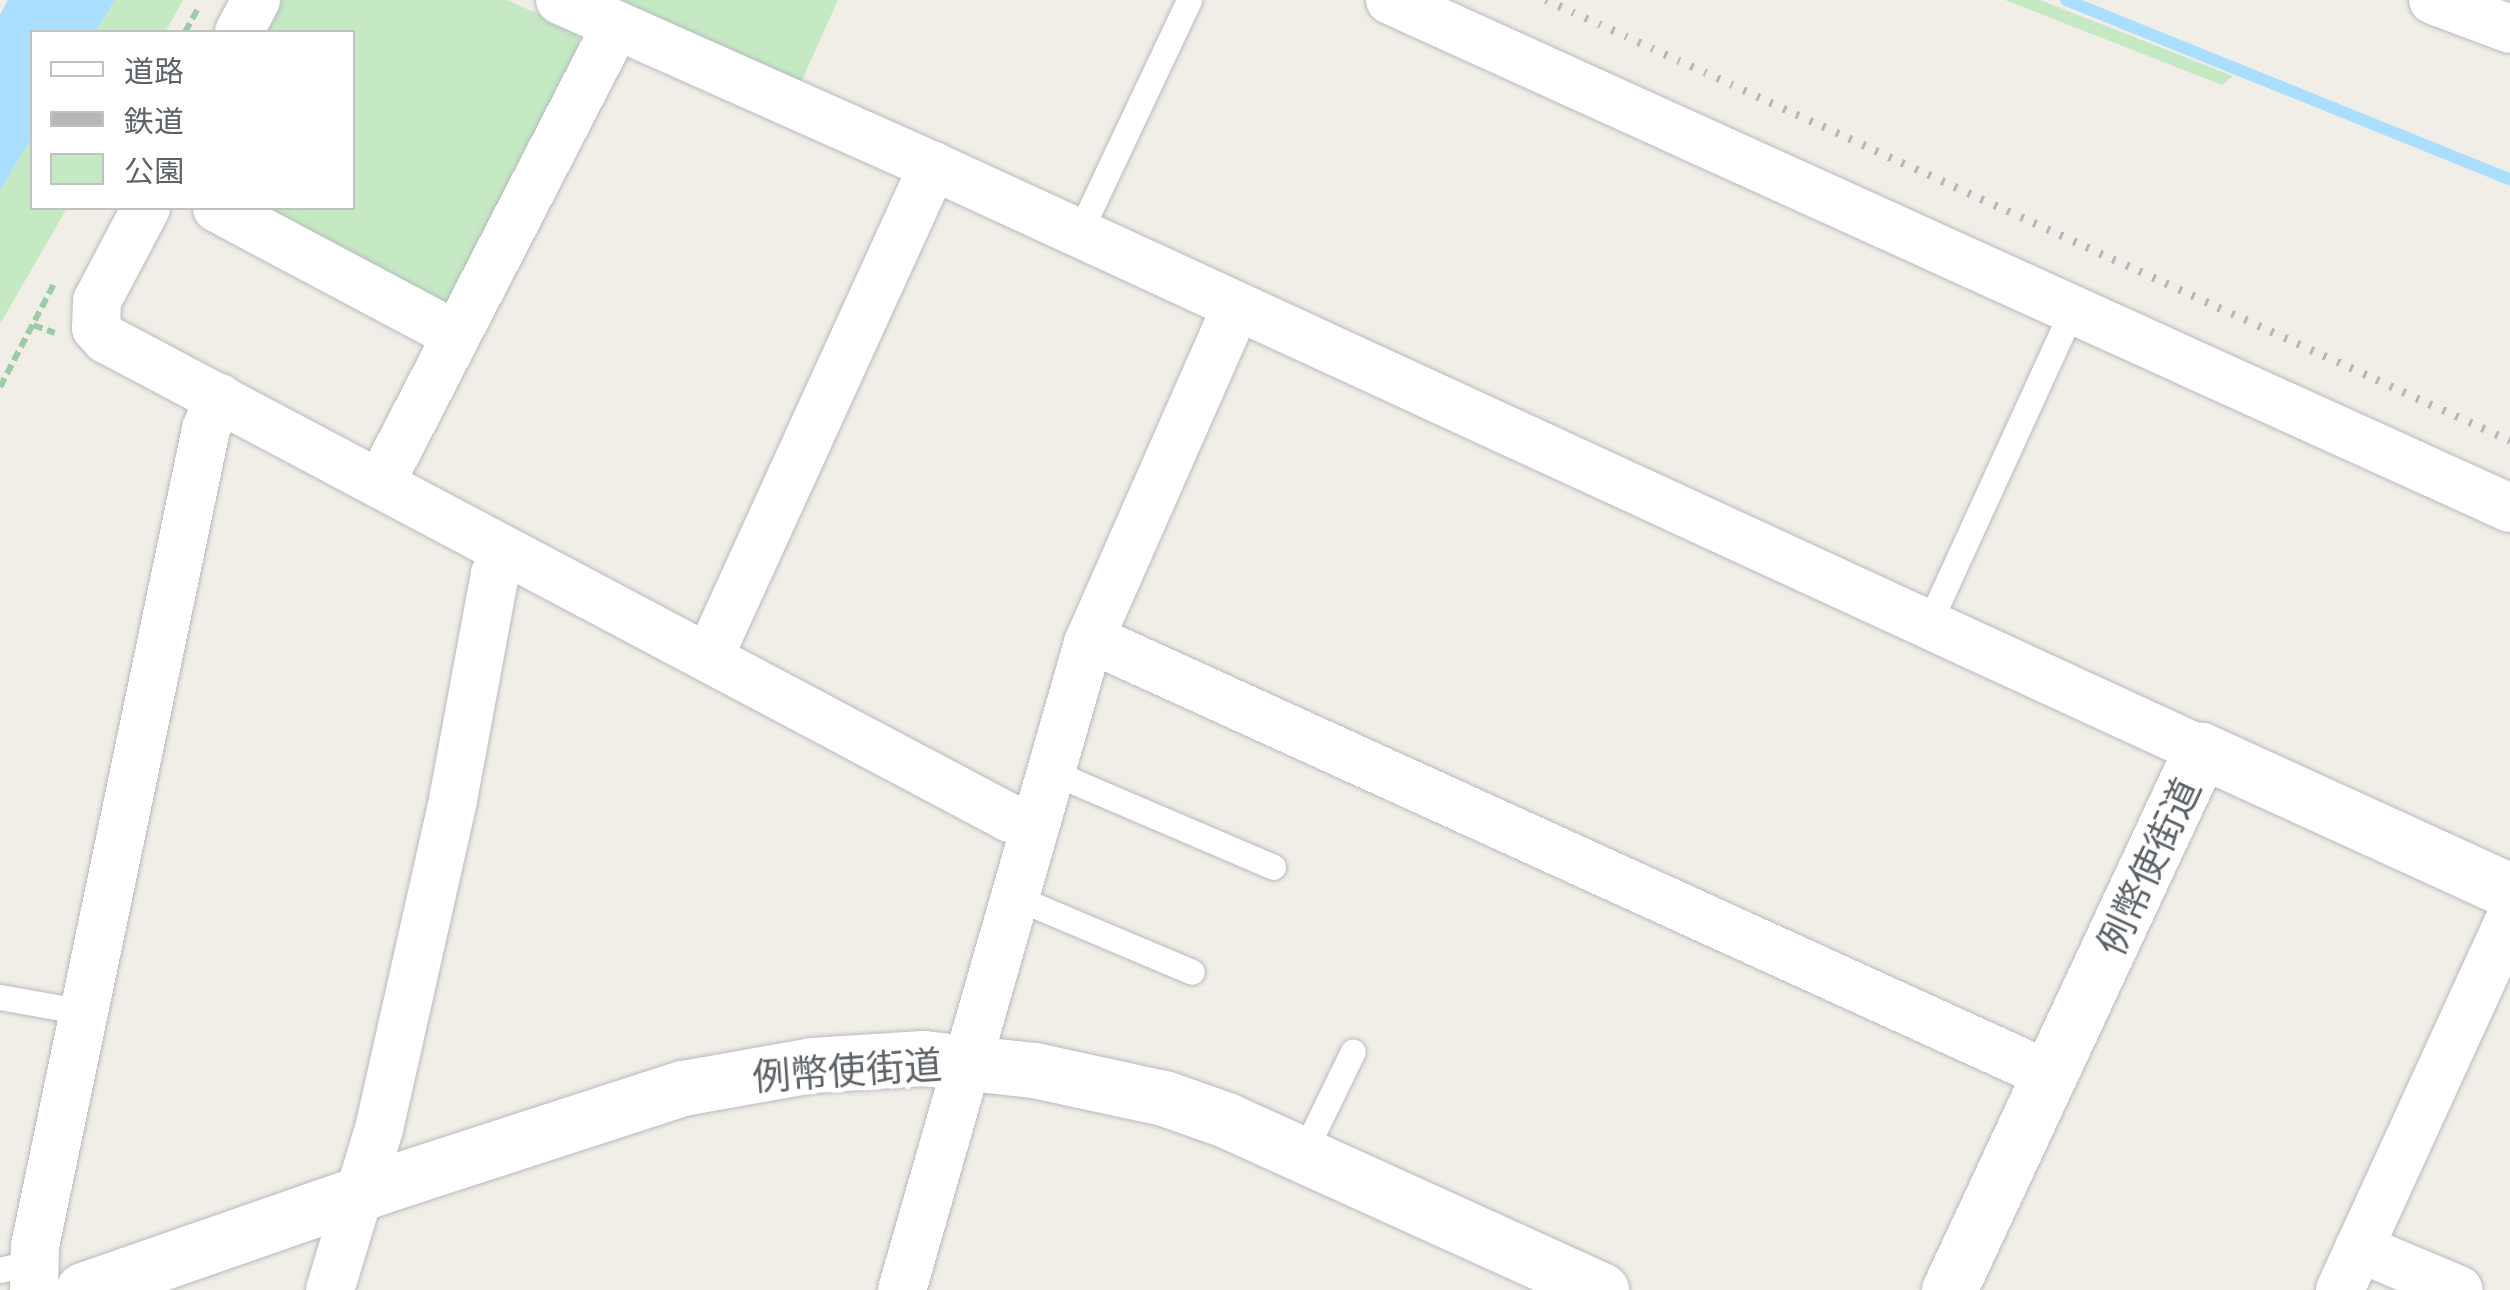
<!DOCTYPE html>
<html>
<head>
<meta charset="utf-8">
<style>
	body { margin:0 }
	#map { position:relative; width:2510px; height:1290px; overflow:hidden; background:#f1eee7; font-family:Commissioner,"Noto Sans JP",sans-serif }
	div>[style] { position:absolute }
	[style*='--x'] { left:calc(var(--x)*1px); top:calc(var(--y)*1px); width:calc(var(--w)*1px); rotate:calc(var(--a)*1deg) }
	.green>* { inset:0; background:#c5e9c3 }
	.water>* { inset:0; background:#a9deff }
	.stream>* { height:12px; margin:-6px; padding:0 6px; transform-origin:6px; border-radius:6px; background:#a9deff }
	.path>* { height:6px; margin-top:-3px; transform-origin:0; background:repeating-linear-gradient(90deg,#9ccba6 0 10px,transparent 0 15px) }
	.roads { filter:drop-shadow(0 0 2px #b7babe) drop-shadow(0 0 2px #b7babe) }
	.lane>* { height:25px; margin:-12.5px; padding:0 12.5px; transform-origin:12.5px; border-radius:12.5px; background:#fff }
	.street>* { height:48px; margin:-24px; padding:0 24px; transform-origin:24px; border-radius:24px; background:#fff }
	.secondary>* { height:55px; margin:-27.5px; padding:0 27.5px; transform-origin:27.5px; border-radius:27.5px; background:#fff }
	.rail>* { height:8px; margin-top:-4px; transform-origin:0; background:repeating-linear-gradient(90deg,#b6b7b8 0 2.5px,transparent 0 14.5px) }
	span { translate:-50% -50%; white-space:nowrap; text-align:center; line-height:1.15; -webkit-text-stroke:9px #fff; paint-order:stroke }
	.street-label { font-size:38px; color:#5e6368 }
	.legend { position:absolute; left:30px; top:30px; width:325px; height:180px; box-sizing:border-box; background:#fff; border:2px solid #bfc1c3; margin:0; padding:12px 18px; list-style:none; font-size:30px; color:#5e6368 }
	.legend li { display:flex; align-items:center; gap:20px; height:50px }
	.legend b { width:50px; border:2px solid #bfc1c3 }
</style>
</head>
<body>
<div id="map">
	<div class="green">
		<div style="clip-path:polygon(115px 0,183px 0,165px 32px,95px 32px)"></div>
		<div style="clip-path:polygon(279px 0,507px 0,575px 30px,583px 49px,444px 310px,249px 208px,352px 208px,352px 32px,262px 32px)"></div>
		<div style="clip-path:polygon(596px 0,838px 0,797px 91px)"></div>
		<div style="clip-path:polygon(2005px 0,2040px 0,2233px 76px,2222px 85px)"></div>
		<div style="clip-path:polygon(32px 137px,32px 208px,67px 208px,0 324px,0 191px)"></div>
	</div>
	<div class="water">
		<div style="clip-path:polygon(8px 0,115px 0,95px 32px,32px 32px,32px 137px,0 191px,0 15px)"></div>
	</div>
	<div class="stream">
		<div style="--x:2066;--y:0;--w:479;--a:22"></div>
	</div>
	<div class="path">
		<div style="--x:185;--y:32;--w:29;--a:-61"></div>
		<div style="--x:33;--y:325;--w:23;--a:20"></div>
		<div style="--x:0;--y:387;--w:119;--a:-62.4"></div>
	</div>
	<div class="roads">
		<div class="lane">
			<div style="--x:1079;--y:233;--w:258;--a:-64.7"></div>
			<div style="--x:1928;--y:625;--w:345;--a:-65.4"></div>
			<div style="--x:1049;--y:775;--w:19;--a:12"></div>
			<div style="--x:1068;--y:779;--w:223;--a:23.2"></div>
			<div style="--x:1014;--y:903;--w:22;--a:8"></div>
			<div style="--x:1036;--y:906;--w:169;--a:22.9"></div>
			<div style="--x:0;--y:997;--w:85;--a:10.1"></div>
			<div style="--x:1303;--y:1154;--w:114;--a:-64.1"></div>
			<div style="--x:0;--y:1270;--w:33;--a:-14"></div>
		</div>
		<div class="street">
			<div style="--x:560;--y:0;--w:408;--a:24"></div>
			<div style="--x:933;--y:166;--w:1396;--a:24.73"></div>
			<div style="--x:1390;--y:0;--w:1230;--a:24.4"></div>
			<div style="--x:2433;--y:0;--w:82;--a:20.6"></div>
			<div style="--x:239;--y:32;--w:36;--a:-62"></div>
			<div style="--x:146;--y:208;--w:105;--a:117.8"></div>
			<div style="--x:97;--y:301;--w:27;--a:92"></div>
			<div style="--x:96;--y:328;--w:15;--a:48"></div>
			<div style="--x:106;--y:339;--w:1023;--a:27.92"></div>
			<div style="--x:1010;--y:818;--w:25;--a:16"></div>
			<div style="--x:217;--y:208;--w:271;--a:28"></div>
			<div style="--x:380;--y:484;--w:515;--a:-62.74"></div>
			<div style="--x:1088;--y:643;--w:21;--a:11"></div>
			<div style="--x:1109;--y:647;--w:1033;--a:24.48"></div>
			<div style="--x:709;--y:657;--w:540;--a:-65.48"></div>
			<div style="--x:2359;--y:1248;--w:108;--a:22.8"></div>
			<div style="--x:34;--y:1290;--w:44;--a:-88.7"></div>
			<div style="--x:35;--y:1246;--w:835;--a:-78.18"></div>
			<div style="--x:206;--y:429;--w:34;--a:-67"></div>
			<div style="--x:330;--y:1290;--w:168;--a:-73.1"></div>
			<div style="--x:379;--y:1129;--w:337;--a:-77.3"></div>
			<div style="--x:453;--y:800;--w:230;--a:-79.5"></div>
			<div style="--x:495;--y:574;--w:23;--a:-65"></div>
			<div style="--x:902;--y:1290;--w:673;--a:-73.96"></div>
			<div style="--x:1088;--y:643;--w:367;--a:-66.2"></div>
			<div style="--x:2340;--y:1290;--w:409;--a:-65.4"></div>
		</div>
		<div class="secondary">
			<div style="--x:83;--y:1290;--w:328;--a:-19.2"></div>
			<div style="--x:393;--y:1182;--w:305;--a:-18"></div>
			<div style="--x:683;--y:1088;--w:131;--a:-10.1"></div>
			<div style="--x:812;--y:1065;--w:111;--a:-3.6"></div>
			<div style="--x:923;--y:1058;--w:112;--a:6.2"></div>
			<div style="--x:1034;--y:1070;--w:133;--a:12.2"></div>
			<div style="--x:1164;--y:1098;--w:66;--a:19.5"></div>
			<div style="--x:1226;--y:1120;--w:412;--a:24.4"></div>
			<div style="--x:1949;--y:1290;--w:596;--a:-64.98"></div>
			<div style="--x:2201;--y:750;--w:340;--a:24.5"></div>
		</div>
	</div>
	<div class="rail">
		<div style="--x:1546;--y:0;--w:1060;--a:24.58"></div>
	</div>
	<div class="street-label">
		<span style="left:2147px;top:866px;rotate:-65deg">例幣使街道</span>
		<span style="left:847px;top:1069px;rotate:-4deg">例幣使街道</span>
	</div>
	<ul class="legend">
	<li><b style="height:12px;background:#fff"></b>道路</li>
	<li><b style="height:12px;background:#b6b7b8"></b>鉄道</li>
	<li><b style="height:28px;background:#c5e9c3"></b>公園</li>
	</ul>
</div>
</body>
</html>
